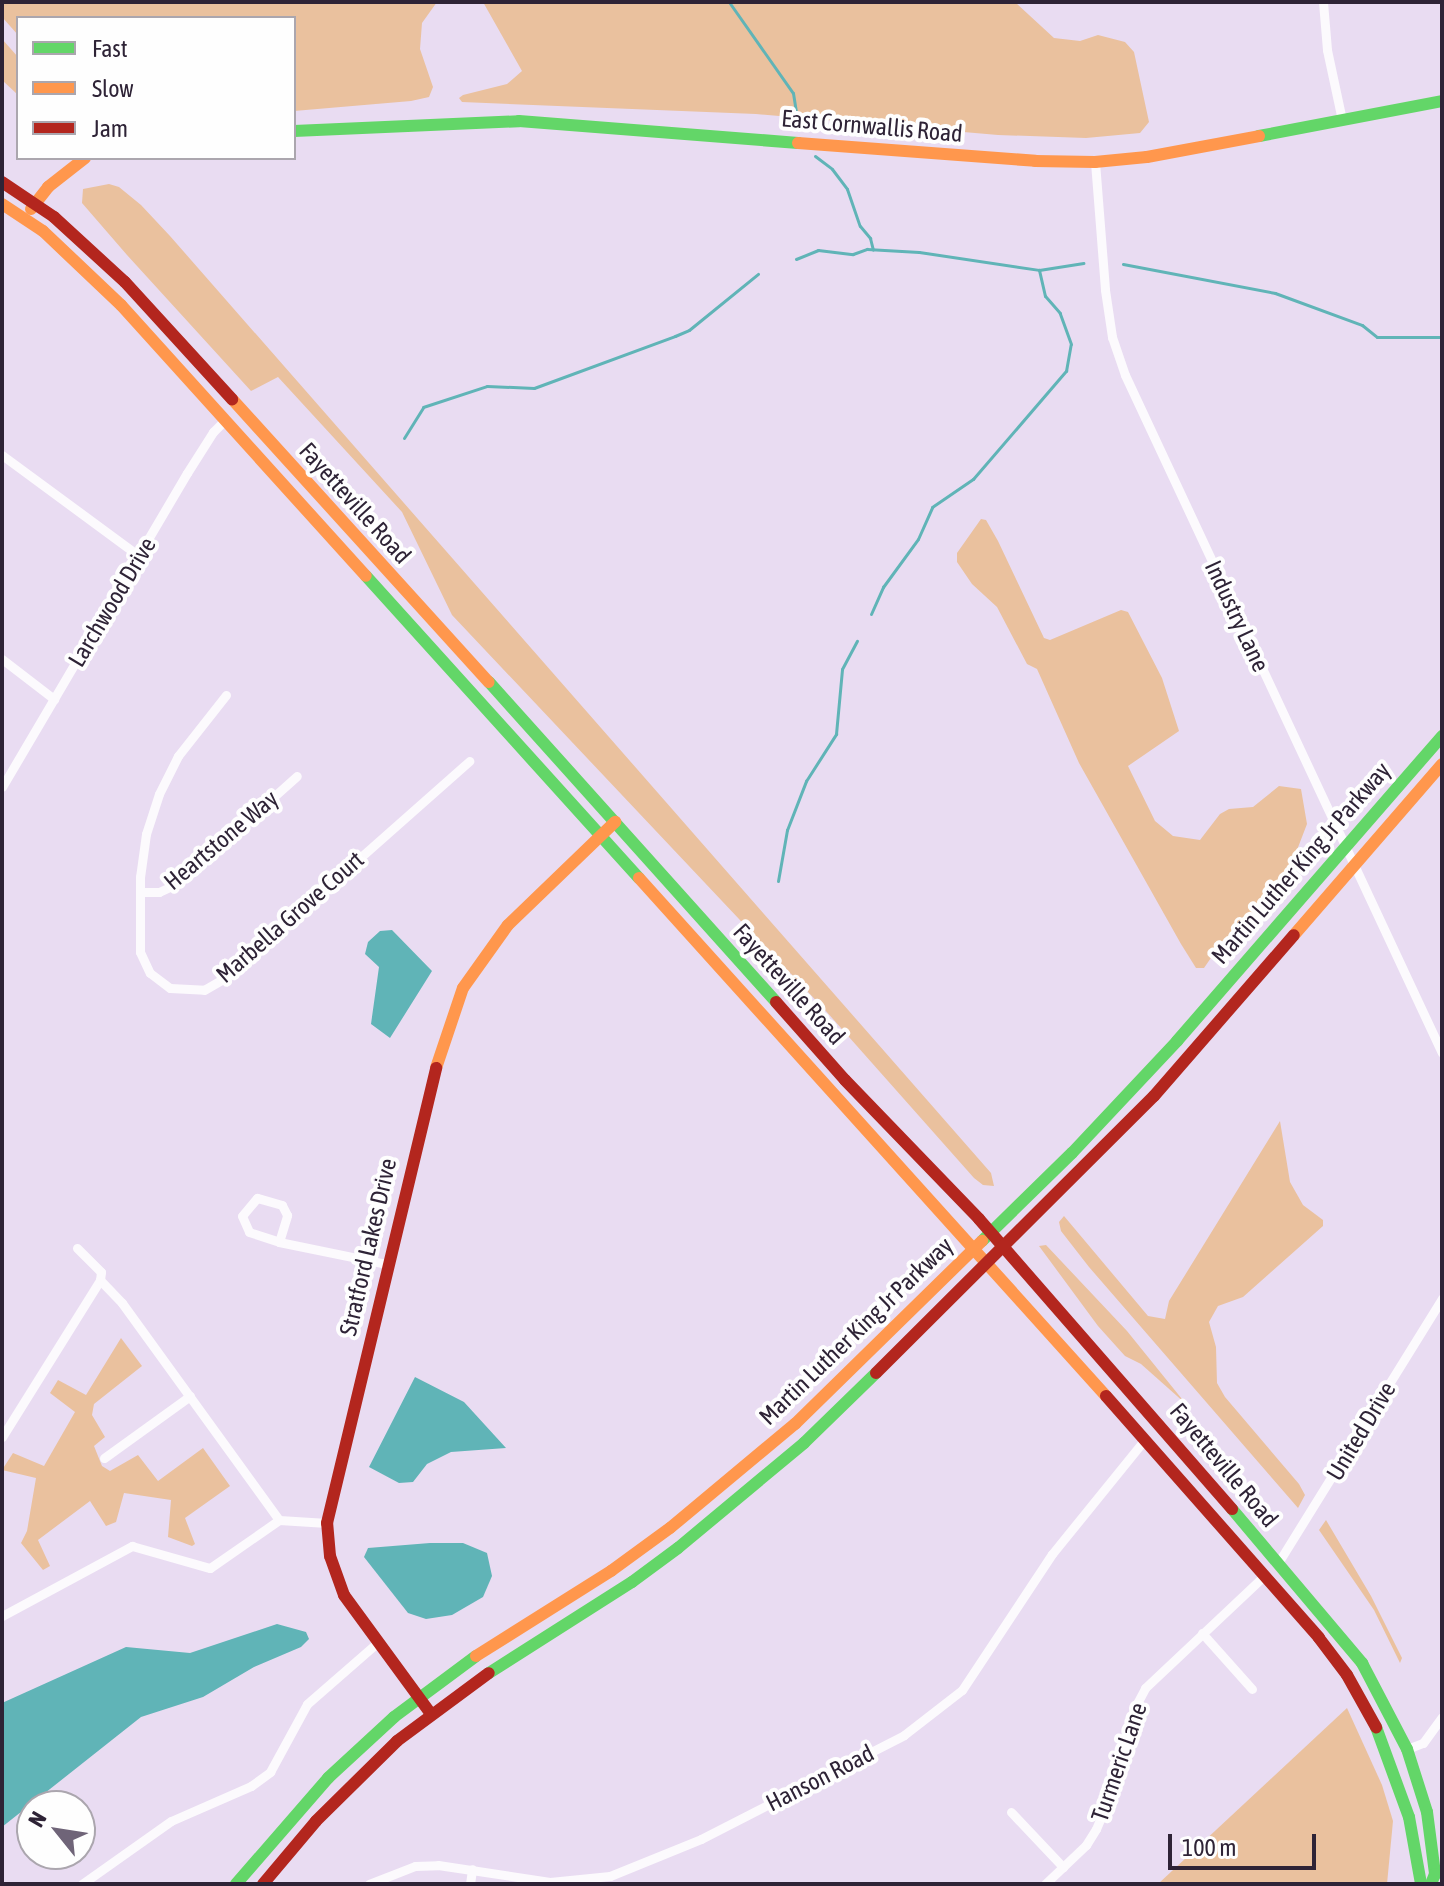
<!DOCTYPE html>
<html>
<head>
<meta charset="utf-8">
<style>
	body { margin:0 }
	#map { position:relative; width:1444px; height:1886px; overflow:hidden; background:#e9dcf2; font-family:"Asap Condensed",sans-serif }
	div>[style] { position:absolute }
	[style*='--x'] { left:calc(var(--x)*1px); top:calc(var(--y)*1px); width:calc(var(--w)*1px); rotate:calc(var(--a)*1deg) }
	.green>* { inset:0; background:#eac19e }
	.water>* { inset:0; background:#60b4b7 }
	.stream>* { height:3px; margin:-1.5px; padding:0 1.5px; transform-origin:1.5px; border-radius:1.5px; background:#60b4b7 }
	.street>* { height:9px; margin:-4.5px; padding:0 4.5px; transform-origin:4.5px; border-radius:4.5px; background:#fcfafd }
	.fast>* { height:12px; margin:-6px; padding:0 6px; transform-origin:6px; border-radius:6px; background:#63d668 }
	.slow>* { height:12px; margin:-6px; padding:0 6px; transform-origin:6px; border-radius:6px; background:#ff974d }
	.jam>* { height:12px; margin:-6px; padding:0 6px; transform-origin:6px; border-radius:6px; background:#b3261e }
	span { translate:-50% -50%; white-space:nowrap; text-align:center; line-height:1.15; -webkit-text-stroke:8px #fefefe; paint-order:stroke }
	.street-label { font-size:24px; color:#2e2336 }
	.frame { position:absolute; inset:0; border:4px solid #2e2336; pointer-events:none }
	.legend { position:absolute; left:16px; top:16px; width:280px; height:144px; box-sizing:border-box; background:#fefefe; border:2px solid #aba6ae; margin:0; padding:10px 14px; list-style:none; font-size:24px; color:#2e2336 }
	.legend li { display:flex; align-items:center; gap:16px; height:40px }
	.legend b { width:40px; border:2px solid #aba6ae }
	.north { position:absolute; left:16px; top:1790px; width:80px; height:80px; box-sizing:border-box; background:#fefefe; border:2px solid #aba6ae; border-radius:50%; rotate:300deg; font-size:22px; font-weight:700; line-height:32px; text-align:center; color:#2e2336 }
	.north::after { content:''; display:block; margin:auto; width:28px; height:36px; background:#6f6478; clip-path:polygon(50% 0,100% 100%,50% 72%,0 100%) }
	.scale { position:absolute; left:1168px; top:1834px; width:148px; height:36px; box-sizing:border-box; border:4px solid #2e2336; border-top:0; padding-left:10px; font-size:24px; line-height:28px; white-space:nowrap; color:#2e2336; -webkit-text-stroke:6px #fefefe; paint-order:stroke }
</style>
</head>
<body>
<div id="map">
	<div class="green">
		<div style="clip-path:polygon(2px 2px,437px 2px,422px 23px,420px 49px,433px 87px,429px 97px,411px 101px,294px 111px,294px 18px,18px 18px,18px 35px,2px 17px)"></div>
		<div style="clip-path:polygon(483px 2px,1015px 2px,1054px 38px,1080px 41px,1098px 35px,1125px 42px,1134px 52px,1149px 122px,1140px 133px,1086px 138px,998px 135px,756px 114px,462px 102px,459px 98px,463px 95px,507px 84px,522px 71px)"></div>
		<div style="clip-path:polygon(2px 39px,18px 57px,18px 95px,2px 80px)"></div>
		<div style="clip-path:polygon(109px 184px,119px 187px,141px 205px,170px 236px,991px 1173px,994px 1186px,983px 1185px,974px 1178px,825px 1010px,452px 615px,402px 512px,278px 377px,251px 391px,127px 255px,82px 203px,83px 189px)"></div>
		<div style="clip-path:polygon(981px 519px,986px 520px,998px 541px,1044px 638px,1050px 640px,1121px 610px,1128px 612px,1162px 678px,1179px 731px,1128px 766px,1155px 821px,1173px 836px,1200px 840px,1220px 814px,1229px 809px,1253px 807px,1279px 786px,1301px 789px,1307px 824px,1287px 876px,1254px 919px,1233px 939px,1214px 943px,1215px 952px,1204px 968px,1196px 968px,1181px 944px,1079px 763px,1037px 669px,1027px 664px,997px 607px,972px 584px,957px 562px,957px 553px)"></div>
		<div style="clip-path:polygon(1280px 1121px,1290px 1182px,1303px 1205px,1323px 1220px,1323px 1226px,1243px 1297px,1218px 1306px,1209px 1322px,1216px 1347px,1217px 1383px,1225px 1397px,1299px 1484px,1305px 1495px,1298px 1508px,1089px 1267px,1061px 1231px,1059px 1222px,1064px 1216px,1148px 1316px,1165px 1319px,1169px 1301px)"></div>
		<div style="clip-path:polygon(1046px 1245px,1127px 1331px,1186px 1404px,1141px 1364px,1125px 1356px,1098px 1326px,1039px 1246px)"></div>
		<div style="clip-path:polygon(121px 1338px,142px 1366px,94px 1404px,92px 1415px,105px 1437px,94px 1446px,102px 1466px,110px 1471px,138px 1455px,158px 1481px,203px 1448px,230px 1486px,185px 1518px,195px 1544px,192px 1546px,168px 1537px,171px 1500px,124px 1493px,116px 1522px,106px 1526px,90px 1501px,38px 1540px,50px 1566px,43px 1570px,21px 1543px,27px 1531px,36px 1478px,2px 1470px,13px 1453px,44px 1466px,75px 1412px,50px 1393px,58px 1380px,86px 1395px)"></div>
		<div style="clip-path:polygon(1326px 1520px,1371px 1596px,1402px 1658px,1400px 1663px,1374px 1610px,1319px 1530px)"></div>
		<div style="clip-path:polygon(1347px 1708px,1382px 1785px,1393px 1821px,1387px 1884px,1158px 1884px)"></div>
	</div>
	<div class="water">
		<div style="clip-path:polygon(392px 930px,432px 971px,390px 1038px,371px 1024px,379px 967px,365px 954px,368px 942px,380px 931px)"></div>
		<div style="clip-path:polygon(415px 1377px,464px 1402px,506px 1448px,451px 1452px,427px 1464px,413px 1482px,399px 1483px,369px 1467px)"></div>
		<div style="clip-path:polygon(430px 1543px,463px 1543px,487px 1553px,492px 1576px,483px 1597px,452px 1615px,426px 1619px,408px 1613px,364px 1557px,368px 1548px)"></div>
		<div style="clip-path:polygon(277px 1624px,306px 1632px,309px 1639px,301px 1647px,254px 1667px,203px 1697px,141px 1717px,2px 1827px,2px 1703px,126px 1647px,190px 1653px)"></div>
	</div>
	<div class="stream">
		<div style="--x:729;--y:2;--w:111;--a:54.9"></div>
		<div style="--x:793;--y:93;--w:30;--a:81"></div>
		<div style="--x:815;--y:156;--w:21;--a:37"></div>
		<div style="--x:832;--y:169;--w:25;--a:53"></div>
		<div style="--x:847;--y:189;--w:39;--a:71"></div>
		<div style="--x:860;--y:226;--w:16;--a:50"></div>
		<div style="--x:870;--y:238;--w:12;--a:76"></div>
		<div style="--x:796;--y:259;--w:24;--a:-22"></div>
		<div style="--x:818;--y:250;--w:35;--a:7"></div>
		<div style="--x:853;--y:254;--w:15;--a:-20"></div>
		<div style="--x:867;--y:249;--w:52;--a:3.3"></div>
		<div style="--x:919;--y:252;--w:121;--a:8.5"></div>
		<div style="--x:1039;--y:270;--w:45;--a:-9"></div>
		<div style="--x:1123;--y:264;--w:155;--a:10.8"></div>
		<div style="--x:1275;--y:293;--w:93;--a:20.2"></div>
		<div style="--x:1362;--y:325;--w:19;--a:39"></div>
		<div style="--x:1377;--y:337;--w:65;--a:0"></div>
		<div style="--x:404;--y:438;--w:36;--a:-58"></div>
		<div style="--x:423;--y:407;--w:67;--a:-18.2"></div>
		<div style="--x:487;--y:386;--w:47;--a:2.4"></div>
		<div style="--x:534;--y:388;--w:150;--a:-20.2"></div>
		<div style="--x:675;--y:336;--w:15;--a:-23"></div>
		<div style="--x:689;--y:330;--w:89;--a:-39.1"></div>
		<div style="--x:871;--y:614;--w:30;--a:-66"></div>
		<div style="--x:883;--y:587;--w:59;--a:-53.9"></div>
		<div style="--x:918;--y:539;--w:35;--a:-66"></div>
		<div style="--x:932;--y:507;--w:50;--a:-34.3"></div>
		<div style="--x:973;--y:479;--w:143;--a:-49.3"></div>
		<div style="--x:1066;--y:371;--w:27;--a:-80"></div>
		<div style="--x:1071;--y:344;--w:33;--a:-110"></div>
		<div style="--x:1060;--y:313;--w:23;--a:-131"></div>
		<div style="--x:1045;--y:296;--w:27;--a:-103"></div>
		<div style="--x:778;--y:881;--w:52;--a:-80"></div>
		<div style="--x:787;--y:830;--w:53;--a:-68.8"></div>
		<div style="--x:806;--y:781;--w:56;--a:-57.4"></div>
		<div style="--x:836;--y:734;--w:65;--a:-84.7"></div>
		<div style="--x:842;--y:669;--w:32;--a:-62"></div>
	</div>
	<div class="street">
		<div style="--x:1323;--y:2;--w:48;--a:85.2"></div>
		<div style="--x:1327;--y:50;--w:72;--a:77.9"></div>
		<div style="--x:1095;--y:162;--w:128;--a:85.5"></div>
		<div style="--x:1105;--y:290;--w:48;--a:81.5"></div>
		<div style="--x:1112;--y:337;--w:40;--a:71.1"></div>
		<div style="--x:1125;--y:375;--w:748;--a:64.94"></div>
		<div style="--x:2;--y:455;--w:170;--a:36.4"></div>
		<div style="--x:2;--y:659;--w:66;--a:37.6"></div>
		<div style="--x:226;--y:695;--w:78;--a:128.2"></div>
		<div style="--x:178;--y:756;--w:42;--a:116.6"></div>
		<div style="--x:159;--y:794;--w:42;--a:108"></div>
		<div style="--x:146;--y:834;--w:43;--a:97.9"></div>
		<div style="--x:140;--y:877;--w:75;--a:90"></div>
		<div style="--x:140;--y:952;--w:23;--a:65"></div>
		<div style="--x:150;--y:973;--w:25;--a:37"></div>
		<div style="--x:170;--y:988;--w:34;--a:3"></div>
		<div style="--x:204;--y:990;--w:22;--a:-30"></div>
		<div style="--x:223;--y:979;--w:329;--a:-41.5"></div>
		<div style="--x:2;--y:787;--w:364;--a:-59.5"></div>
		<div style="--x:187;--y:473;--w:49;--a:-57.6"></div>
		<div style="--x:213;--y:432;--w:18;--a:-45"></div>
		<div style="--x:140;--y:892;--w:19;--a:0"></div>
		<div style="--x:159;--y:892;--w:19;--a:-25"></div>
		<div style="--x:176;--y:884;--w:162;--a:-41.8"></div>
		<div style="--x:279;--y:1242;--w:28;--a:-73"></div>
		<div style="--x:287;--y:1215;--w:11;--a:-117"></div>
		<div style="--x:282;--y:1205;--w:26;--a:-164"></div>
		<div style="--x:257;--y:1198;--w:23;--a:130"></div>
		<div style="--x:242;--y:1216;--w:17;--a:66"></div>
		<div style="--x:249;--y:1232;--w:32;--a:18"></div>
		<div style="--x:279;--y:1242;--w:109;--a:11.6"></div>
		<div style="--x:77;--y:1248;--w:34;--a:45"></div>
		<div style="--x:101;--y:1272;--w:8;--a:97"></div>
		<div style="--x:2;--y:1437;--w:185;--a:-58"></div>
		<div style="--x:100;--y:1280;--w:32;--a:46"></div>
		<div style="--x:122;--y:1303;--w:268;--a:54.1"></div>
		<div style="--x:104;--y:1458;--w:106;--a:-35.8"></div>
		<div style="--x:1278;--y:1563;--w:312;--a:-58.2"></div>
		<div style="--x:2;--y:1616;--w:148;--a:-28.3"></div>
		<div style="--x:132;--y:1546;--w:81;--a:15.8"></div>
		<div style="--x:210;--y:1568;--w:84;--a:-34.8"></div>
		<div style="--x:279;--y:1520;--w:48;--a:3.6"></div>
		<div style="--x:1202;--y:1633;--w:75;--a:48.2"></div>
		<div style="--x:1407;--y:1749;--w:17;--a:-21"></div>
		<div style="--x:1423;--y:1743;--w:32;--a:-54"></div>
		<div style="--x:1011;--y:1812;--w:76;--a:46.6"></div>
		<div style="--x:82;--y:1884;--w:109;--a:-35.3"></div>
		<div style="--x:171;--y:1821;--w:87;--a:-23.6"></div>
		<div style="--x:251;--y:1786;--w:24;--a:-36"></div>
		<div style="--x:270;--y:1772;--w:77;--a:-61.4"></div>
		<div style="--x:307;--y:1704;--w:93;--a:-41.1"></div>
		<div style="--x:369;--y:1884;--w:49;--a:-21.4"></div>
		<div style="--x:415;--y:1866;--w:23;--a:-2"></div>
		<div style="--x:438;--y:1865;--w:113;--a:8.6"></div>
		<div style="--x:550;--y:1882;--w:60;--a:-5.7"></div>
		<div style="--x:610;--y:1876;--w:98;--a:-22.1"></div>
		<div style="--x:701;--y:1839;--w:228;--a:-27.1"></div>
		<div style="--x:904;--y:1735;--w:73;--a:-37.8"></div>
		<div style="--x:962;--y:1690;--w:163;--a:-56.5"></div>
		<div style="--x:1052;--y:1554;--w:148;--a:-51"></div>
		<div style="--x:470;--y:1884;--w:15;--a:-82"></div>
		<div style="--x:1045;--y:1884;--w:57;--a:-43.6"></div>
		<div style="--x:1086;--y:1845;--w:19;--a:-58"></div>
		<div style="--x:1096;--y:1829;--w:39;--a:-67"></div>
		<div style="--x:1111;--y:1793;--w:87;--a:-74.7"></div>
		<div style="--x:1134;--y:1709;--w:24;--a:-62"></div>
		<div style="--x:1145;--y:1688;--w:163;--a:-43.3"></div>
	</div>
	<div class="fast">
		<div style="--x:294;--y:131;--w:225;--a:-2.5"></div>
		<div style="--x:519;--y:121;--w:280;--a:4.5"></div>
		<div style="--x:1259;--y:136;--w:186;--a:-10.8"></div>
		<div style="--x:366;--y:576;--w:407;--a:47.9"></div>
		<div style="--x:489;--y:682;--w:430;--a:48.1"></div>
		<div style="--x:982;--y:1241;--w:126;--a:-44.4"></div>
		<div style="--x:1072;--y:1153;--w:154;--a:-46.8"></div>
		<div style="--x:1177;--y:1041;--w:404;--a:-49"></div>
		<div style="--x:1232;--y:1509;--w:202;--a:49.8"></div>
		<div style="--x:1362;--y:1663;--w:97;--a:62.4"></div>
		<div style="--x:1407;--y:1749;--w:66;--a:72.4"></div>
		<div style="--x:1427;--y:1812;--w:63;--a:82.6"></div>
		<div style="--x:1435;--y:1874;--w:11;--a:112"></div>
		<div style="--x:489;--y:1673;--w:169;--a:-32.5"></div>
		<div style="--x:632;--y:1582;--w:57;--a:-36.5"></div>
		<div style="--x:678;--y:1548;--w:164;--a:-39.8"></div>
		<div style="--x:804;--y:1443;--w:100;--a:-44.2"></div>
		<div style="--x:1376;--y:1727;--w:96;--a:69.9"></div>
		<div style="--x:1409;--y:1817;--w:68;--a:79.8"></div>
		<div style="--x:236;--y:1884;--w:140;--a:-49"></div>
		<div style="--x:328;--y:1778;--w:90;--a:-42.7"></div>
		<div style="--x:394;--y:1717;--w:102;--a:-36.6"></div>
	</div>
	<div class="slow">
		<div style="--x:798;--y:143;--w:238;--a:4.3"></div>
		<div style="--x:1035;--y:161;--w:60;--a:1"></div>
		<div style="--x:1095;--y:162;--w:52;--a:-5.5"></div>
		<div style="--x:1147;--y:157;--w:114;--a:-10.6"></div>
		<div style="--x:2;--y:204;--w:49;--a:33.4"></div>
		<div style="--x:43;--y:231;--w:108;--a:43.5"></div>
		<div style="--x:121;--y:305;--w:365;--a:47.9"></div>
		<div style="--x:31;--y:209;--w:28;--a:-52"></div>
		<div style="--x:48;--y:187;--w:47;--a:-38.1"></div>
		<div style="--x:232;--y:399;--w:382;--a:47.8"></div>
		<div style="--x:639;--y:878;--w:697;--a:47.96"></div>
		<div style="--x:1294;--y:935;--w:226;--a:-49.1"></div>
		<div style="--x:436;--y:1068;--w:84;--a:-71.4"></div>
		<div style="--x:463;--y:988;--w:77;--a:-54.5"></div>
		<div style="--x:508;--y:925;--w:149;--a:-43.9"></div>
		<div style="--x:476;--y:1656;--w:160;--a:-32.2"></div>
		<div style="--x:611;--y:1571;--w:73;--a:-36.1"></div>
		<div style="--x:670;--y:1528;--w:163;--a:-39.8"></div>
		<div style="--x:795;--y:1424;--w:262;--a:-44.4"></div>
	</div>
	<div class="jam">
		<div style="--x:2;--y:182;--w:63;--a:33.9"></div>
		<div style="--x:54;--y:217;--w:96;--a:42.5"></div>
		<div style="--x:125;--y:282;--w:159;--a:47.6"></div>
		<div style="--x:776;--y:1002;--w:104;--a:48.5"></div>
		<div style="--x:845;--y:1080;--w:193;--a:46"></div>
		<div style="--x:979;--y:1219;--w:385;--a:48.9"></div>
		<div style="--x:876;--y:1373;--w:392;--a:-44.9"></div>
		<div style="--x:1154;--y:1096;--w:213;--a:-49"></div>
		<div style="--x:1106;--y:1396;--w:322;--a:48.6"></div>
		<div style="--x:1319;--y:1638;--w:46;--a:52.9"></div>
		<div style="--x:1347;--y:1675;--w:60;--a:60.9"></div>
		<div style="--x:431;--y:1714;--w:147;--a:-126.2"></div>
		<div style="--x:344;--y:1595;--w:41;--a:-109.7"></div>
		<div style="--x:330;--y:1556;--w:33;--a:-95"></div>
		<div style="--x:327;--y:1523;--w:468;--a:-76.5"></div>
		<div style="--x:263;--y:1884;--w:82;--a:-49.9"></div>
		<div style="--x:316;--y:1821;--w:114;--a:-44.6"></div>
		<div style="--x:397;--y:1741;--w:114;--a:-36.5"></div>
	</div>
	<div class="street-label">
		<span style="left:872px;top:126px;rotate:5deg">East Cornwallis Road</span>
		<span style="left:355px;top:503px;rotate:48deg">Fayetteville Road</span>
		<span style="left:112px;top:602px;rotate:-59deg">Larchwood Drive</span>
		<span style="left:1237px;top:616px;rotate:65deg">Industry Lane</span>
		<span style="left:221px;top:840px;rotate:-40deg">Heartstone Way</span>
		<span style="left:1301px;top:863px;rotate:-49deg">Martin Luther King Jr Parkway</span>
		<span style="left:290px;top:917px;rotate:-41deg">Marbella Grove Court</span>
		<span style="left:789px;top:984px;rotate:48deg">Fayetteville Road</span>
		<span style="left:368px;top:1247px;rotate:-77deg">Stratford Lakes Drive</span>
		<span style="left:856px;top:1331px;rotate:-44deg">Martin Luther King Jr Parkway</span>
		<span style="left:1361px;top:1431px;rotate:-59deg">United Drive</span>
		<span style="left:1224px;top:1465px;rotate:50deg">Fayetteville Road</span>
		<span style="left:1119px;top:1762px;rotate:-71deg">Turmeric Lane</span>
		<span style="left:820px;top:1778px;rotate:-27deg">Hanson Road</span>
	</div>
	<div class="frame"></div>
	<ul class="legend">
	<li><b style="height:10px;background:#63d668"></b>Fast</li>
	<li><b style="height:10px;background:#ff974d"></b>Slow</li>
	<li><b style="height:10px;background:#b3261e"></b>Jam</li>
	</ul>
	<div class="north">N</div>
	<div class="scale">100 m</div>
</div>
</body>
</html>
